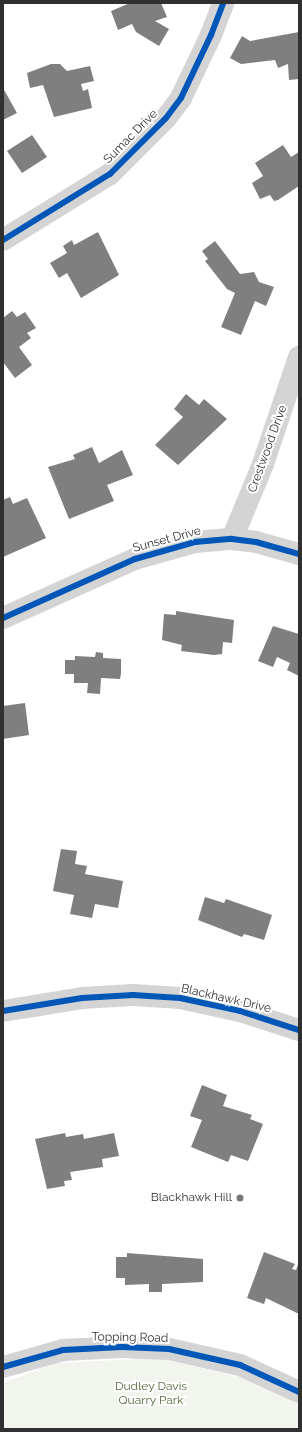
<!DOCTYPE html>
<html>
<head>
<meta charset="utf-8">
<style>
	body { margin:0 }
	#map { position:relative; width:302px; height:1432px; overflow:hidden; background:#fff; font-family:Raleway,sans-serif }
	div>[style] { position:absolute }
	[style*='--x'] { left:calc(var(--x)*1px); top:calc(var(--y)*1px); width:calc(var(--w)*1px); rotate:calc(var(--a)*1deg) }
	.green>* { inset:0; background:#f1f5ed }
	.building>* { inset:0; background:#7f7f7f }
	.minor>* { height:22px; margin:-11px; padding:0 11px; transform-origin:11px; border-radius:11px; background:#d4d4d4 }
	.cycleway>* { height:6px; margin:-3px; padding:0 3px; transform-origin:3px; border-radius:3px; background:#0057b8 }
	.dots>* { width:11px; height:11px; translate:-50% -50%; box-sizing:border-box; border:2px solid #fff; border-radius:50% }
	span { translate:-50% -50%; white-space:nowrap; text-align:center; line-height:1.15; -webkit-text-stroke:4px #fff; paint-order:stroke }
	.street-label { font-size:12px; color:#303030 }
	.poi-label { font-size:12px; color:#303030 }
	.right { translate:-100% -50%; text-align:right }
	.park-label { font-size:12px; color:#516c3d }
	.frame { position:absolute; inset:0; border:4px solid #303030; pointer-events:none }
</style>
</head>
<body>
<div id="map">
	<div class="green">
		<div style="clip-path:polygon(158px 1358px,249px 1379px,284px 1395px,299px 1405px,299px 1429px,3px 1429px,3px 1383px,56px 1363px)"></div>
	</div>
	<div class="building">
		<div style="clip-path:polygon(130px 3px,161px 3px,167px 17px,155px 21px,169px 29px,159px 46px,136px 32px,132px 24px,118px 30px,111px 11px)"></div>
		<div style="clip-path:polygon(299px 32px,299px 79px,289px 80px,288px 64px,278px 68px,275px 60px,241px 64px,230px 58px,242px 36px,250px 41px)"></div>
		<div style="clip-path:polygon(51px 64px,60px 64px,67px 71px,90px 66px,94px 81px,81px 84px,83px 91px,88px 89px,92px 108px,54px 117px,43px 85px,30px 88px,27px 73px)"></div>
		<div style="clip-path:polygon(3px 88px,17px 113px,3px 120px)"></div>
		<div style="clip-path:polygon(32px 135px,47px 157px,22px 173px,7px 151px)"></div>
		<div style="clip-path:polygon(283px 145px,291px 157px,299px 152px,299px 186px,278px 200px,274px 201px,270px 195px,260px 199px,252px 183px,263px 176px,255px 163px)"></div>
		<div style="clip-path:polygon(98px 232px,119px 275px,81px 298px,67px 273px,59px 278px,50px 263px,67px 253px,63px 246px,72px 240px,74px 245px)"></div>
		<div style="clip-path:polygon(215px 241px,240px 274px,254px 272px,259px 282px,274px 287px,266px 306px,255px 301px,241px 335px,221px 327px,235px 293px,227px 289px,205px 261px,208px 259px,202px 251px)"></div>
		<div style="clip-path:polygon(12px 311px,17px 317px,25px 312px,36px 328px,27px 333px,31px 338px,19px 347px,32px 365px,15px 378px,3px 362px,3px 318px)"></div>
		<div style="clip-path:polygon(186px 394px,199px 405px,204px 399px,227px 419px,178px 465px,155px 445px,183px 417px,174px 409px)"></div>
		<div style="clip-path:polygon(92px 447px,99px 463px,122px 450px,133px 475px,107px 485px,114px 501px,69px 519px,48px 467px,75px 459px,73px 455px)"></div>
		<div style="clip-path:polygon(10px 497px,13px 504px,27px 498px,46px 538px,3px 557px,3px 500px)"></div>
		<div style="clip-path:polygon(176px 611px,234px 620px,232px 643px,223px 642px,222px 654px,214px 655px,181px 651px,182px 645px,162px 640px,164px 614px,176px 615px)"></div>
		<div style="clip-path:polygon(273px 626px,299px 634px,299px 676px,287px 670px,290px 663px,277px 657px,273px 667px,258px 661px)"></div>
		<div style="clip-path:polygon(96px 652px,103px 653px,103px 658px,121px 659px,121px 674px,120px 679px,101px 678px,100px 694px,87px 693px,88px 683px,74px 683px,74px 674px,65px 674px,65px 660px,75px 660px,75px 656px,95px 657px)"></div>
		<div style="clip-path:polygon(25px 703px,29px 735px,3px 739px,3px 706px)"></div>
		<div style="clip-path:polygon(61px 849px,77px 851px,75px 864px,87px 866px,85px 874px,123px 881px,118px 908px,95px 904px,92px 918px,70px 914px,74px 895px,53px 891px)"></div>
		<div style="clip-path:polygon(205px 897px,224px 903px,226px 899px,272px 915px,264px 940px,244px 934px,242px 937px,198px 920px)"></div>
		<div style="clip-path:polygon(202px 1085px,227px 1095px,223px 1106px,252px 1115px,250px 1119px,263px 1124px,248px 1161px,231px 1155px,228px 1162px,191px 1147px,202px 1120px,190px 1116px)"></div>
		<div style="clip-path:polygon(65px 1133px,66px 1137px,83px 1134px,84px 1139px,114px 1133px,119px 1156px,102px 1159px,103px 1167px,70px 1172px,72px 1180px,64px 1181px,65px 1186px,47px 1189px,35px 1139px)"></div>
		<div style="clip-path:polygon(264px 1252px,295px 1264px,292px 1269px,296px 1270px,299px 1262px,299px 1314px,266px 1298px,264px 1304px,247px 1298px)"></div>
		<div style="clip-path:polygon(127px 1253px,203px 1259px,203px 1282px,162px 1284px,162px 1292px,149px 1292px,149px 1284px,125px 1285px,125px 1278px,116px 1278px,116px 1257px,127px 1257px)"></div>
	</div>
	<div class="minor">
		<div style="--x:3;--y:240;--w:126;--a:-31.7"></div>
		<div style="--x:110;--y:174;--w:79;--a:-45"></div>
		<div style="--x:166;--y:118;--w:25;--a:-53"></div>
		<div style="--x:181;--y:98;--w:70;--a:-64.5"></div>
		<div style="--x:211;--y:35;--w:34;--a:-69"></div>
		<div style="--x:232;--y:539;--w:81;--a:-67.5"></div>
		<div style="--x:263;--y:464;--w:113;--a:-71.4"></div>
		<div style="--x:3;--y:618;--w:145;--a:-24.1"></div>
		<div style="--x:135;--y:559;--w:62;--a:-15.8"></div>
		<div style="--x:195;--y:542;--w:37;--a:-5"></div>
		<div style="--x:232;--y:539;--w:24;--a:7"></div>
		<div style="--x:256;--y:542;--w:45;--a:15.6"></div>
		<div style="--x:3;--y:1011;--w:80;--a:-9.3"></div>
		<div style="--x:82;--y:998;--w:51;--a:-3.4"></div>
		<div style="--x:133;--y:995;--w:47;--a:3.7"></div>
		<div style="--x:180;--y:998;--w:61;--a:12.2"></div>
		<div style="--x:240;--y:1011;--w:62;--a:17.9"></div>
		<div style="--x:3;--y:1367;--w:62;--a:-15.8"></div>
		<div style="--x:63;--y:1350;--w:59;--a:-2.9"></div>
		<div style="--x:122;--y:1347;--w:47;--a:2.4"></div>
		<div style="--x:169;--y:1349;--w:73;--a:12.7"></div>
		<div style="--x:240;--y:1365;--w:65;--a:24.6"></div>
	</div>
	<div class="cycleway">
		<div style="--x:3;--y:240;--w:126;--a:-31.7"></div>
		<div style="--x:110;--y:174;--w:79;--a:-45"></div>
		<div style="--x:166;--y:118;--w:25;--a:-53"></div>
		<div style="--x:181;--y:98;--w:70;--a:-64.5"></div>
		<div style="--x:211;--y:35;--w:34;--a:-69"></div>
		<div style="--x:3;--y:618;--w:145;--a:-24.1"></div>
		<div style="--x:135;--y:559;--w:62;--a:-15.8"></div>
		<div style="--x:195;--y:542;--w:37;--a:-5"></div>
		<div style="--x:232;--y:539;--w:24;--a:7"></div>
		<div style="--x:256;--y:542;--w:45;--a:15.6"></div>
		<div style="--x:3;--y:1011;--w:80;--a:-9.3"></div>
		<div style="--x:82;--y:998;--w:51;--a:-3.4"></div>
		<div style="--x:133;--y:995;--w:47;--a:3.7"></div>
		<div style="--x:180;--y:998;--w:61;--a:12.2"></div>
		<div style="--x:240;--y:1011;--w:62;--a:17.9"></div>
		<div style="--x:3;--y:1367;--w:62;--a:-15.8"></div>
		<div style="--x:63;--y:1350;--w:59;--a:-2.9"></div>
		<div style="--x:122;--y:1347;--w:47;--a:2.4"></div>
		<div style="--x:169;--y:1349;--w:73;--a:12.7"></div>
		<div style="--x:240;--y:1365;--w:65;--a:24.6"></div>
	</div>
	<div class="dots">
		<div style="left:240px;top:1198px;background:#787878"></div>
	</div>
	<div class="street-label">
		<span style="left:131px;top:137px;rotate:-45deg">Sumac Drive</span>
		<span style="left:268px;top:449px;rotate:-70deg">Crestwood Drive</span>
		<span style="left:167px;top:540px;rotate:-15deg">Sunset Drive</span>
		<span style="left:226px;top:999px;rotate:13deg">Blackhawk Drive</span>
		<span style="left:130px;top:1338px;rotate:1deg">Topping Road</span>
	</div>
	<div class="poi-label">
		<span class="right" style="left:232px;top:1198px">Blackhawk Hill</span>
	</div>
	<div class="park-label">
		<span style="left:151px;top:1394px">Dudley Davis<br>Quarry Park</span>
	</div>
	<div class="frame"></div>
</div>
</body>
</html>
